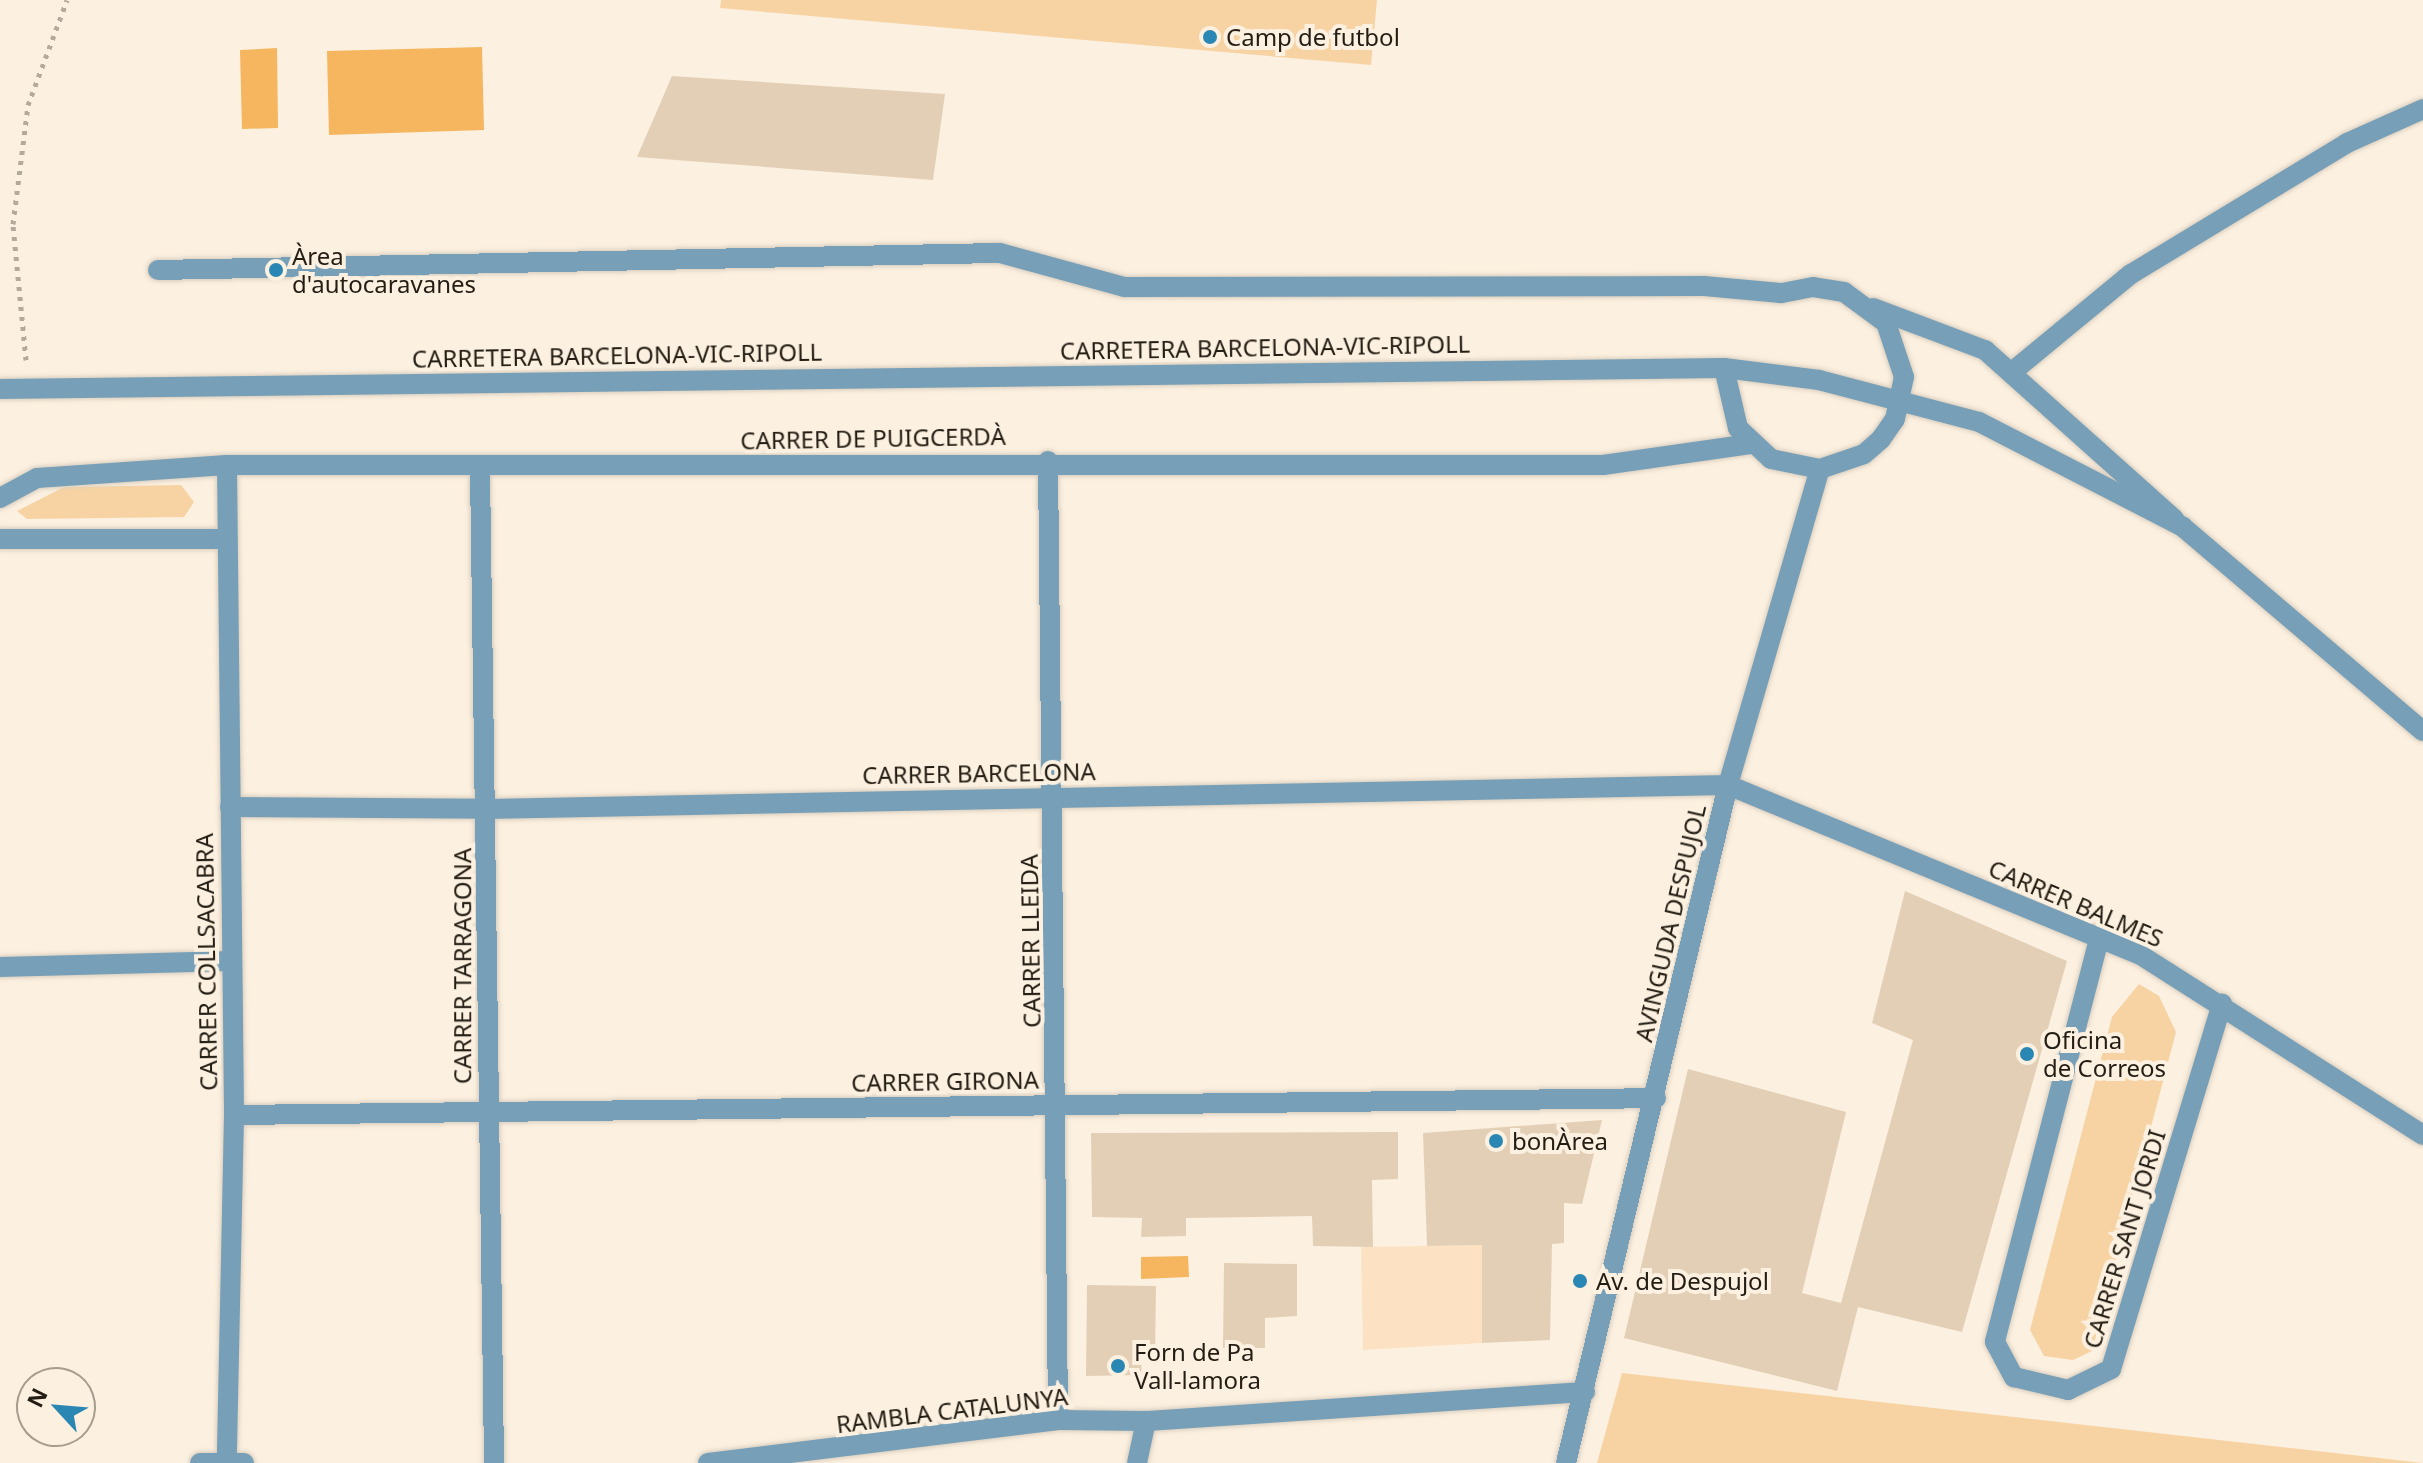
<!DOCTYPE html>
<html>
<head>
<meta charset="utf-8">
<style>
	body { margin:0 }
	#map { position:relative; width:2423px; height:1463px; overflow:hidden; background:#fcf0e0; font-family:"Noto Sans",sans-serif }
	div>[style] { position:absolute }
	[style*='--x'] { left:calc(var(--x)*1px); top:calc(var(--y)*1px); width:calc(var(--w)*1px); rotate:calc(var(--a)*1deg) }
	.built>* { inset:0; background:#fce2c2 }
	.green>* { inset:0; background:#f7d3a4 }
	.water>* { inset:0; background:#f5b65f }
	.building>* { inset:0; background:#e3cfb6 }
	.path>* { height:5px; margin-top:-2.5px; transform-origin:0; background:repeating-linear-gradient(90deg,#b4aa9c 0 4px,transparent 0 10px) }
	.roads { filter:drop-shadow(0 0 2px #d9cebf) drop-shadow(0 0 2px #d9cebf) }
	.service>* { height:20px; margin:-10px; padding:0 10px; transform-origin:10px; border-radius:10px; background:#77a0b8 }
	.minor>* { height:20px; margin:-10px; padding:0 10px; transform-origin:10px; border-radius:10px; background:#77a0b8 }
	.tertiary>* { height:20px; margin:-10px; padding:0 10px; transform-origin:10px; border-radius:10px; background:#77a0b8 }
	.dots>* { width:22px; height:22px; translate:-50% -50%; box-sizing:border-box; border:4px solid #fcf0e0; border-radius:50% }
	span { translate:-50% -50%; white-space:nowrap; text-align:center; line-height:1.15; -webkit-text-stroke:8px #fcf0e0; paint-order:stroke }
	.poi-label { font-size:24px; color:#241d13 }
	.left { translate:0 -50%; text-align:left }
	.street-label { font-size:24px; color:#241d13 }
	.north { position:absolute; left:16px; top:1367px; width:80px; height:80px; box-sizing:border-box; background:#fcf0e0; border:2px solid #a69c8e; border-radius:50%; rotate:296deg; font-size:22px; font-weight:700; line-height:32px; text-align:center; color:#241d13 }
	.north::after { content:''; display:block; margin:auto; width:28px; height:36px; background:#2a87b3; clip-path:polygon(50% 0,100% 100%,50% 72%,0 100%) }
</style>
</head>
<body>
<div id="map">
	<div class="built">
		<div style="clip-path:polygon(1482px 1245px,1482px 1343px,1363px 1350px,1361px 1247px)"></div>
	</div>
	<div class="green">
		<div style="clip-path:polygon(721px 0,1377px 0,1371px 65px,720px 8px)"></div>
		<div style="clip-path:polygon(181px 485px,194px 502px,184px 517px,27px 519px,17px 511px,64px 487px)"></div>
		<div style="clip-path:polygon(2139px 984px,2159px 996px,2176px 1032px,2092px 1351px,2073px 1360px,2044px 1356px,2030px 1330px,2112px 1017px)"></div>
		<div style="clip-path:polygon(1622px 1373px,2423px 1463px,1597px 1463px)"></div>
	</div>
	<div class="water">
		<div style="clip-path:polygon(482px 47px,484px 130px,329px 135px,327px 51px)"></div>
		<div style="clip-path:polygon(277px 48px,278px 128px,242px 129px,240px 50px)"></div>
		<div style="clip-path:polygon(1188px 1256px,1189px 1277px,1141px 1279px,1141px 1257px)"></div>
	</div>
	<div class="building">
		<div style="clip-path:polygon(672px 76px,945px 94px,933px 180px,637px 157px)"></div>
		<div style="clip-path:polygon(1905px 891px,2067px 961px,1962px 1332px,1858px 1307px,1837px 1391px,1624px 1338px,1688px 1069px,1846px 1112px,1802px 1293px,1841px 1303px,1913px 1040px,1872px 1023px)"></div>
		<div style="clip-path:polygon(1602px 1120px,1582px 1204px,1564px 1203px,1564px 1243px,1552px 1244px,1550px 1340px,1482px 1343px,1482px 1245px,1427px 1246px,1423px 1133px)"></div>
		<div style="clip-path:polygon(1398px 1132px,1398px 1179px,1372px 1180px,1373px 1247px,1313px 1246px,1312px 1216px,1186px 1218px,1186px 1236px,1141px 1237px,1142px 1218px,1092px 1217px,1091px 1133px)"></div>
		<div style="clip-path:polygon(1224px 1263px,1297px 1264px,1297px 1316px,1265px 1318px,1265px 1348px,1223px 1348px)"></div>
		<div style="clip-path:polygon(1087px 1285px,1156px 1286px,1155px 1356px,1142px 1357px,1141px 1375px,1086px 1376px)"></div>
	</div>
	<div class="path">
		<div style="--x:26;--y:360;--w:137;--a:-95.5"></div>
		<div style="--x:13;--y:224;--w:120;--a:-82.8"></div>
		<div style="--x:28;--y:105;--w:112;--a:-69.6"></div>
	</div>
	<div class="roads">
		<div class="service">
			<div style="--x:158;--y:270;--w:842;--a:-1.16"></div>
			<div style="--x:1000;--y:253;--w:129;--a:15.3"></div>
			<div style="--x:1124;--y:287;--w:580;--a:-0.1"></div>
			<div style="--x:1704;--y:286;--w:77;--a:5.2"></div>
			<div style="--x:1873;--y:308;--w:120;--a:20.6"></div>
			<div style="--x:1985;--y:350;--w:254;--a:41.8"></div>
		</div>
		<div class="minor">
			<div style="--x:2012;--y:372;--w:154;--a:-39.5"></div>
			<div style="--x:2131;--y:274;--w:253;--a:-31.2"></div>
			<div style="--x:2347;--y:143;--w:83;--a:-24.1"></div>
			<div style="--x:1048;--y:461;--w:959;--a:89.4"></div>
			<div style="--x:227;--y:465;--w:650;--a:89.38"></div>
			<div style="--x:234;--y:1115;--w:343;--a:91.2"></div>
			<div style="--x:480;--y:470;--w:993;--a:89.19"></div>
			<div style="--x:0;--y:498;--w:42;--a:-28.4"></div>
			<div style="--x:37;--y:478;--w:190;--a:-3.9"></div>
			<div style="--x:227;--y:465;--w:1376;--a:0"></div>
			<div style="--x:1603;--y:465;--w:149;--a:-8.1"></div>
			<div style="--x:0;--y:539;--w:227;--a:0"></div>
			<div style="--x:230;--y:807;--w:257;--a:0.4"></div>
			<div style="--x:487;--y:809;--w:1241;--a:-1.11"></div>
			<div style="--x:1728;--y:785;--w:444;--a:22.4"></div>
			<div style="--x:2139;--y:954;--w:337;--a:32.5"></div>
			<div style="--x:2099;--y:939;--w:416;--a:104.5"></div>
			<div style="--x:1995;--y:1342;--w:40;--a:62"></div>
			<div style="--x:2014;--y:1377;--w:56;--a:13.5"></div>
			<div style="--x:2068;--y:1390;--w:48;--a:-26"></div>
			<div style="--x:2111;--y:1369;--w:382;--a:-73.1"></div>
			<div style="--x:0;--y:967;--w:232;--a:-1.5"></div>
			<div style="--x:234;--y:1115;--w:1422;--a:-0.68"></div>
			<div style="--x:200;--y:1463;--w:44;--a:0"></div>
			<div style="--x:708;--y:1463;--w:353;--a:-7"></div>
			<div style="--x:1058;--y:1420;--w:88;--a:0.7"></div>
			<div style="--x:1146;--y:1421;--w:440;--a:-3.8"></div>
			<div style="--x:1137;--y:1463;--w:43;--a:-77.9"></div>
			<div style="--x:1566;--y:1463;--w:697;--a:-76.56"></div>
			<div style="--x:1728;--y:785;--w:329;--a:-73.8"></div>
		</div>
		<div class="tertiary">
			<div style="--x:1724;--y:368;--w:62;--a:76.9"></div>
			<div style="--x:1738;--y:428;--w:45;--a:43.2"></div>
			<div style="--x:1771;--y:459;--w:50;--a:11.5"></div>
			<div style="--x:1820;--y:469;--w:46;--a:-18.8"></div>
			<div style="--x:1864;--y:454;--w:23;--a:-41"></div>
			<div style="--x:1881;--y:439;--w:24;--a:-55"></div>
			<div style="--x:1895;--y:419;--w:43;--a:-77.9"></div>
			<div style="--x:1904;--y:377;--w:57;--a:-108.4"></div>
			<div style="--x:1886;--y:323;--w:52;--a:-143.6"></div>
			<div style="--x:1844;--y:292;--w:31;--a:-171"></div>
			<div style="--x:1813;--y:287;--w:33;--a:169"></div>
			<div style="--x:0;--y:389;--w:1724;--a:-0.7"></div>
			<div style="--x:1724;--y:368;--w:96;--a:7.2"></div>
			<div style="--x:1819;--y:380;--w:165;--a:14.7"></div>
			<div style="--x:1979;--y:422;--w:229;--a:27.2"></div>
			<div style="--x:2183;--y:527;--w:315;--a:40.4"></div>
		</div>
	</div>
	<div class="dots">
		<div style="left:1210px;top:37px;background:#2a87b3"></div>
		<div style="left:276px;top:270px;background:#2a87b3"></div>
		<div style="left:2027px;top:1054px;background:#2a87b3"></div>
		<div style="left:1496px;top:1141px;background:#2a87b3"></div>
		<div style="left:1580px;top:1281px;background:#2a87b3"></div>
		<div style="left:1118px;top:1366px;background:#2a87b3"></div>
	</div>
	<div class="poi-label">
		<span class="left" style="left:1226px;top:37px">Camp de futbol</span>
		<span class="left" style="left:292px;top:270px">Àrea<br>d'autocaravanes</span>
		<span class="left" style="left:2043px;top:1054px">Oficina<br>de Correos</span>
		<span class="left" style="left:1512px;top:1141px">bonÀrea</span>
		<span class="left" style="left:1596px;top:1281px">Av. de Despujol</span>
		<span class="left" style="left:1134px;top:1366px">Forn de Pa<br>Vall-lamora</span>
	</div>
	<div class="street-label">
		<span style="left:1265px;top:347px;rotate:-1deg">CARRETERA BARCELONA-VIC-RIPOLL</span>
		<span style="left:617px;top:355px;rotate:-1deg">CARRETERA BARCELONA-VIC-RIPOLL</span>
		<span style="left:873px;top:438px;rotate:-1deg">CARRER DE PUIGCERDÀ</span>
		<span style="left:979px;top:773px;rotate:-1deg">CARRER BARCELONA</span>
		<span style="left:2076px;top:903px;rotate:23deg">CARRER BALMES</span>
		<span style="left:1670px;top:923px;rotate:-77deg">AVINGUDA DESPUJOL</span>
		<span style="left:1030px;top:941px;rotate:-91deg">CARRER LLEIDA</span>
		<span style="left:206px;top:962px;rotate:-91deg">CARRER COLLSACABRA</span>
		<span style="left:462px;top:966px;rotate:-90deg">CARRER TARRAGONA</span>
		<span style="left:945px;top:1081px;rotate:-1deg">CARRER GIRONA</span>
		<span style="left:2124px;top:1239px;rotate:-73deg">CARRER SANT JORDI</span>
		<span style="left:952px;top:1410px;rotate:-7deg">RAMBLA CATALUNYA</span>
	</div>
	<div class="north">N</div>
</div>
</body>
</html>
